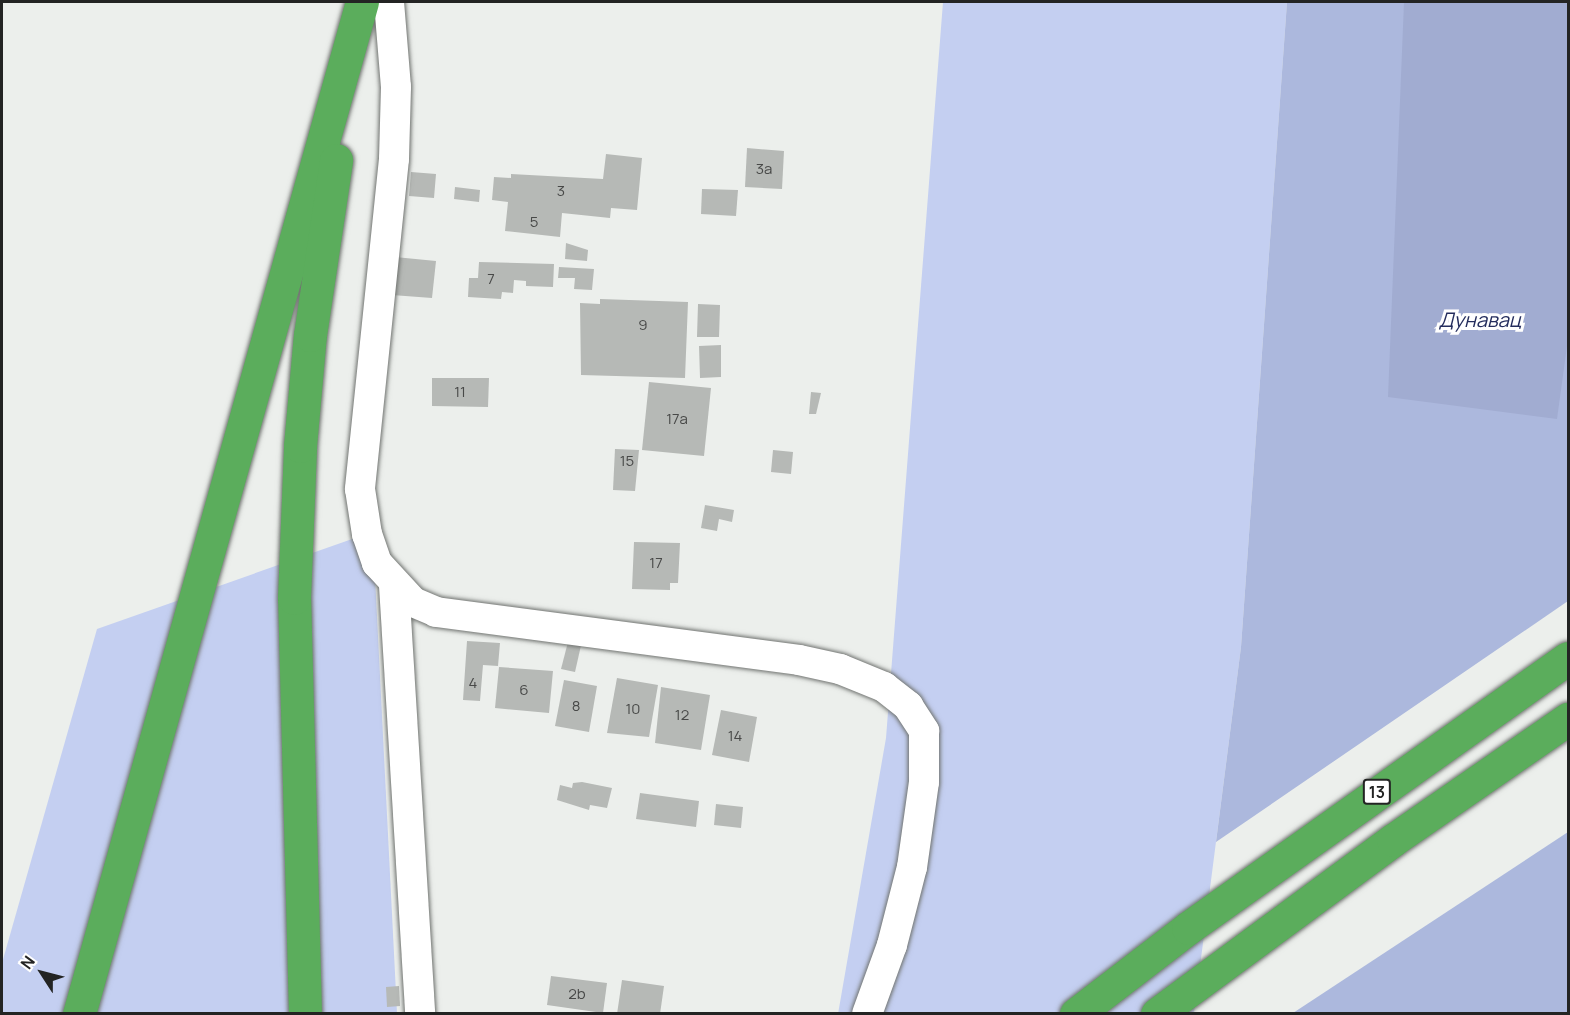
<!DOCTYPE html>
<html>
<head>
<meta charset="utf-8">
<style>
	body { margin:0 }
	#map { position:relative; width:1570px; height:1015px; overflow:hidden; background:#ecefec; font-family:Manrope,sans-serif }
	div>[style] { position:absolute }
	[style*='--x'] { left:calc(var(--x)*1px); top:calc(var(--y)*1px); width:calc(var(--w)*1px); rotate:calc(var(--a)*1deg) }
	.green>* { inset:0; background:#c4cff1 }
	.forest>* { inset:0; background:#acb8dd }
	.water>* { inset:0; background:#a1acd1 }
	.building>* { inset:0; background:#b6b9b6 }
	.roads { filter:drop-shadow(0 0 2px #717471) drop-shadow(0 0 2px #717471) }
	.street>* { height:30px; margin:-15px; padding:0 15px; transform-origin:15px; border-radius:15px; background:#fff }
	.highway>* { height:33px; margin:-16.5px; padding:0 16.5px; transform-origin:16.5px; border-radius:16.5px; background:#5bad5c }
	span { translate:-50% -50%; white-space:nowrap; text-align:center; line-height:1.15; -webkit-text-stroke:6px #fff; paint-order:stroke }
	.number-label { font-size:15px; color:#484948 }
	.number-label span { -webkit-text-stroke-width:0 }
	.shield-label span { padding:2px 4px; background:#fff; border:2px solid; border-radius:4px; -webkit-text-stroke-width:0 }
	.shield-label { font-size:16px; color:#232423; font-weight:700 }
	.water-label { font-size:20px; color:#242d5d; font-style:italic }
	.frame { position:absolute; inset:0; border:3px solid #232423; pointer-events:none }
	.north { position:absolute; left:12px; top:943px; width:60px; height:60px; -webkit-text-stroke:4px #fff; paint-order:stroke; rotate:306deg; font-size:16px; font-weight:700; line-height:24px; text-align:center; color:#232423 }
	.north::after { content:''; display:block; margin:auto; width:21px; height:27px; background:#232423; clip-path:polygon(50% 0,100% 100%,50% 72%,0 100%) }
</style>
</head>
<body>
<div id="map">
	<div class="green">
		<div style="clip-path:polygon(943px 2px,1287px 2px,1241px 647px,1194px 1013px,838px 1014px,886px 738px)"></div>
		<div style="clip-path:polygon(355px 538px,375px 577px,397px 1013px,2px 1013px,2px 963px,97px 629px)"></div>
	</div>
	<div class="forest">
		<div style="clip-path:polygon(1287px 2px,1568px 2px,1568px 601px,1216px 842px,1241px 647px)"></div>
		<div style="clip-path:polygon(1568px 832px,1568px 1013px,1293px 1013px)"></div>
	</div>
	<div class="water">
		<div style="clip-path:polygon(1404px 2px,1568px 2px,1568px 339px,1557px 419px,1388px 397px)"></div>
	</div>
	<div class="building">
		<div style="clip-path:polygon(747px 148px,784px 151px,782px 189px,745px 187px)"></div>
		<div style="clip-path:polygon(606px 154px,642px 158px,637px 210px,611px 208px,610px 218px,562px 213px,560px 237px,505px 231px,508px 202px,492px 200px,494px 177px,511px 178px,511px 174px,603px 179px)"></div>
		<div style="clip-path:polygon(411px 172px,436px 174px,434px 198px,409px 196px)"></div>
		<div style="clip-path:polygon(455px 187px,480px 190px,479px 202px,454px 199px)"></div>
		<div style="clip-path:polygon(702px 189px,738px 190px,736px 216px,701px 214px)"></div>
		<div style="clip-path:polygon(566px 243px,588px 250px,587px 261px,565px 259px)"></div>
		<div style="clip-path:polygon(395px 257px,436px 261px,432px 298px,392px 295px)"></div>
		<div style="clip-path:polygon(479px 262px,554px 264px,553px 287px,526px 286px,526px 281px,514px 280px,513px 293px,502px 292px,501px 299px,468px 297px,469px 278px,478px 278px)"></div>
		<div style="clip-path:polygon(559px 267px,594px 269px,592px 290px,574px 289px,575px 278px,558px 278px)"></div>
		<div style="clip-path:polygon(600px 299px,688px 302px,685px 378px,581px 375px,580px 303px,600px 304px)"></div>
		<div style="clip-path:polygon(698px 304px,720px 305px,719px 337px,697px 337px)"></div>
		<div style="clip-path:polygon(721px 345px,721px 377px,700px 378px,699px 346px)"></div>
		<div style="clip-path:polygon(432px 378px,489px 378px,488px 407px,432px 406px)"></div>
		<div style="clip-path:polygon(649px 382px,711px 388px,704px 456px,642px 450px)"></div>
		<div style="clip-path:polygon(811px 392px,821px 393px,816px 414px,809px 414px)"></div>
		<div style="clip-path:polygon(615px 449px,639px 450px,635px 491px,613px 490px)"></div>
		<div style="clip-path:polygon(773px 450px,793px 452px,791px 474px,771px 472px)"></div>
		<div style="clip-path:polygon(705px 505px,734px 510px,732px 522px,719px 519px,717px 531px,701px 528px)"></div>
		<div style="clip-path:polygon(634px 542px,680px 543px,678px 583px,670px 583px,670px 590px,632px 589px)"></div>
		<div style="clip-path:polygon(569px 638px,582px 641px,575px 672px,561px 669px)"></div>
		<div style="clip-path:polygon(467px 641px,500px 643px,498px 666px,483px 665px,480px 701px,463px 700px)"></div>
		<div style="clip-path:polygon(499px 667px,553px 671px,549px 713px,495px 708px)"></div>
		<div style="clip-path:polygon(617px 678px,658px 685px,649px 737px,607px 733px)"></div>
		<div style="clip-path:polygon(564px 680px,597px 686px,589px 732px,555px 726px)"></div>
		<div style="clip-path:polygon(661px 687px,710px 695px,701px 750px,655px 743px)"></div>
		<div style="clip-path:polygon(721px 710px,757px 717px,749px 762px,712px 755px)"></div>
		<div style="clip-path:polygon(582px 782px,612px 788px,607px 808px,590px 805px,589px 810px,557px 800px,560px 785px,572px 788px,573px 783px)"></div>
		<div style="clip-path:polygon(640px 793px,699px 801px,696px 827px,636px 819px)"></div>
		<div style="clip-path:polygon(716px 804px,743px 807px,741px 828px,714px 825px)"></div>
		<div style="clip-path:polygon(551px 976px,607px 983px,603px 1013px,547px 1005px)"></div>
		<div style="clip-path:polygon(622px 980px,664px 986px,660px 1014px,617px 1014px)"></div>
		<div style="clip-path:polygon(399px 986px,400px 1006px,387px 1007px,386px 987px)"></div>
	</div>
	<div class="roads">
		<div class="street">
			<div style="--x:389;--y:2;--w:85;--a:85.3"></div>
			<div style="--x:396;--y:87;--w:72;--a:91.6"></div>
			<div style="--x:394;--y:159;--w:332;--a:95.9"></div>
			<div style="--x:360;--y:489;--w:46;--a:81.2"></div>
			<div style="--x:367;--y:534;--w:31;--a:71"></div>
			<div style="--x:377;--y:563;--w:53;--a:47.3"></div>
			<div style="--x:413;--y:602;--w:25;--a:23"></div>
			<div style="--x:436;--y:612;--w:366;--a:7.5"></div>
			<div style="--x:799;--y:660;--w:42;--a:12.4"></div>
			<div style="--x:840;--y:669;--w:48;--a:22.2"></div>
			<div style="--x:884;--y:687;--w:31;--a:38"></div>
			<div style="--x:908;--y:706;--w:30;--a:57"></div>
			<div style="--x:924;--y:731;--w:51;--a:90"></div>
			<div style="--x:924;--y:782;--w:86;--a:98"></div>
			<div style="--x:912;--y:867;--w:81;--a:104.4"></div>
			<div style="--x:892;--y:945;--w:73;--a:109.9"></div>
			<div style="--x:394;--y:585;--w:430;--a:86.5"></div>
		</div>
		<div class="highway">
			<div style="--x:79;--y:1014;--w:1051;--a:-74.38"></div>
			<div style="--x:305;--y:1014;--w:416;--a:-91.5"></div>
			<div style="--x:294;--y:598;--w:152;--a:-87.7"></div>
			<div style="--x:300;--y:446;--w:111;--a:-84.9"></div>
			<div style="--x:310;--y:335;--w:177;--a:-81.5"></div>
			<div style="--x:1076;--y:1014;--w:141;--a:-37.5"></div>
			<div style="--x:1188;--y:928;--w:466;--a:-35.4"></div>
			<div style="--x:1157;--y:1014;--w:293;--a:-36.4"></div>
			<div style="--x:1393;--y:840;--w:213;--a:-34.7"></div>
		</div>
	</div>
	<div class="number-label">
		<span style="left:764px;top:169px">3a</span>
		<span style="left:561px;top:191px">3</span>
		<span style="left:534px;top:222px">5</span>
		<span style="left:491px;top:279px">7</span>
		<span style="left:643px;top:325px">9</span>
		<span style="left:460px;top:392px">11</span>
		<span style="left:677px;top:419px">17a</span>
		<span style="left:627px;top:461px">15</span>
		<span style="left:656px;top:563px">17</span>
		<span style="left:473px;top:683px">4</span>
		<span style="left:524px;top:690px">6</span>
		<span style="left:576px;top:706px">8</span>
		<span style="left:633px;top:709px">10</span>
		<span style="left:682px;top:715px">12</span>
		<span style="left:735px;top:736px">14</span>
		<span style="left:577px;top:994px">2b</span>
	</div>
	<div class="shield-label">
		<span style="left:1377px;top:792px">13</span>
	</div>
	<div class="water-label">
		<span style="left:1480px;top:319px">Дунавац</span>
	</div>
	<div class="frame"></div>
	<div class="north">N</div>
</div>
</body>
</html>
